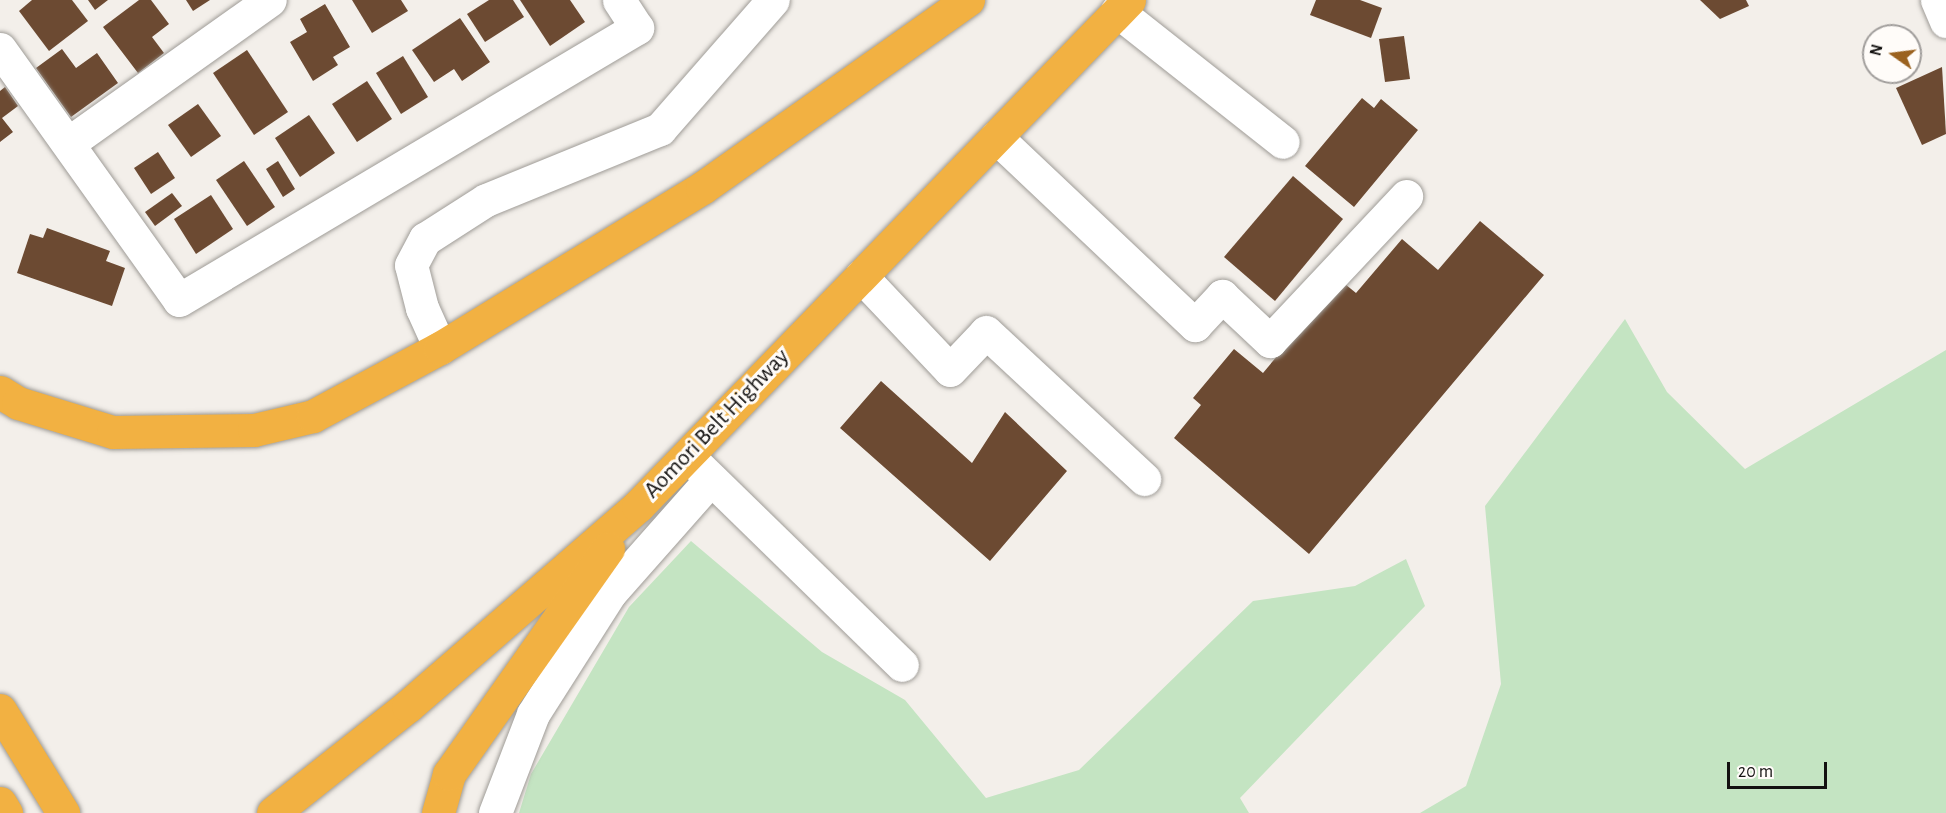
<!DOCTYPE html>
<html>
<head>
<meta charset="utf-8">
<style>
	body { margin:0 }
	#map { position:relative; width:1946px; height:813px; overflow:hidden; background:#f3efea; font-family:"Alegreya Sans",sans-serif }
	div>[style] { position:absolute }
	[style*='--x'] { left:calc(var(--x)*1px); top:calc(var(--y)*1px); width:calc(var(--w)*1px); rotate:calc(var(--a)*1deg) }
	.green>* { inset:0; background:#c4e4c2 }
	.building>* { inset:0; background:#6c4a32 }
	.roads { filter:drop-shadow(0 0 2px #9f9c97) drop-shadow(0 0 2px #9f9c97) }
	.minor>* { height:33px; margin:-16.5px; padding:0 16.5px; transform-origin:16.5px; border-radius:16.5px; background:#fff }
	.highway>* { height:33px; margin:-16.5px; padding:0 16.5px; transform-origin:16.5px; border-radius:16.5px; background:#f2b142 }
	span { translate:-50% -50%; white-space:nowrap; text-align:center; line-height:1.15; -webkit-text-stroke:6px #fffcf9; paint-order:stroke }
	.street-label { font-size:24px; color:#131110 }
	.north { position:absolute; left:1862px; top:24px; width:60px; height:60px; box-sizing:border-box; background:#fffcf9; border:2px solid #a19e9c; border-radius:50%; rotate:284deg; font-size:16px; font-weight:700; line-height:24px; text-align:center; color:#131110 }
	.north::after { content:''; display:block; margin:auto; width:21px; height:27px; background:#9b621f; clip-path:polygon(50% 0,100% 100%,50% 72%,0 100%) }
	.scale { position:absolute; left:1727px; top:762px; width:100px; height:27px; box-sizing:border-box; border:3px solid #131110; border-top:0; padding-left:8px; font-size:18px; line-height:21px; white-space:nowrap; color:#131110; -webkit-text-stroke:4px #fffcf9; paint-order:stroke }
</style>
</head>
<body>
<div id="map">
	<div class="green">
		<div style="clip-path:polygon(1625px 319px,1667px 392px,1745px 469px,1946px 350px,1946px 813px,1420px 813px,1466px 786px,1501px 684px,1485px 506px)"></div>
		<div style="clip-path:polygon(691px 541px,822px 652px,905px 700px,986px 798px,1079px 770px,1253px 601px,1355px 586px,1406px 559px,1425px 606px,1240px 798px,1249px 813px,519px 813px,531px 774px,629px 607px)"></div>
	</div>
	<div class="building">
		<div style="clip-path:polygon(32px 0,72px 0,88px 21px,49px 51px,19px 11px)"></div>
		<div style="clip-path:polygon(88px 0,108px 0,95px 10px)"></div>
		<div style="clip-path:polygon(139px 0,151px 0,169px 24px,152px 37px,164px 53px,138px 73px,103px 27px)"></div>
		<div style="clip-path:polygon(186px 0,210px 0,193px 11px)"></div>
		<div style="clip-path:polygon(352px 0,401px 0,408px 11px,372px 33px)"></div>
		<div style="clip-path:polygon(489px 0,513px 0,524px 17px,485px 42px,467px 14px)"></div>
		<div style="clip-path:polygon(520px 0,570px 0,585px 22px,550px 46px)"></div>
		<div style="clip-path:polygon(1316px 0,1360px 0,1382px 8px,1371px 38px,1310px 15px)"></div>
		<div style="clip-path:polygon(1700px 0,1746px 0,1749px 6px,1720px 19px)"></div>
		<div style="clip-path:polygon(325px 4px,350px 47px,333px 57px,338px 65px,313px 81px,290px 42px,307px 32px,300px 19px)"></div>
		<div style="clip-path:polygon(460px 18px,490px 62px,462px 81px,454px 69px,434px 82px,412px 50px)"></div>
		<div style="clip-path:polygon(1404px 36px,1410px 79px,1385px 82px,1379px 39px)"></div>
		<div style="clip-path:polygon(62px 49px,76px 68px,97px 53px,118px 83px,71px 117px,36px 68px)"></div>
		<div style="clip-path:polygon(247px 50px,288px 112px,254px 135px,213px 73px)"></div>
		<div style="clip-path:polygon(403px 56px,428px 97px,401px 114px,376px 73px)"></div>
		<div style="clip-path:polygon(1942px 67px,1946px 134px,1922px 145px,1896px 88px)"></div>
		<div style="clip-path:polygon(367px 81px,392px 119px,357px 142px,332px 104px)"></div>
		<div style="clip-path:polygon(5px 87px,18px 106px,2px 118px,13px 132px,0 142px,0 91px)"></div>
		<div style="clip-path:polygon(1362px 98px,1374px 108px,1381px 99px,1418px 130px,1354px 207px,1305px 166px)"></div>
		<div style="clip-path:polygon(198px 104px,221px 136px,191px 157px,168px 125px)"></div>
		<div style="clip-path:polygon(309px 115px,335px 153px,300px 177px,275px 138px)"></div>
		<div style="clip-path:polygon(158px 152px,175px 178px,151px 194px,134px 168px)"></div>
		<div style="clip-path:polygon(244px 161px,275px 207px,247px 226px,216px 180px)"></div>
		<div style="clip-path:polygon(278px 161px,295px 189px,283px 197px,266px 169px)"></div>
		<div style="clip-path:polygon(1293px 176px,1343px 219px,1275px 301px,1224px 257px)"></div>
		<div style="clip-path:polygon(172px 193px,182px 206px,155px 226px,145px 212px)"></div>
		<div style="clip-path:polygon(211px 195px,233px 229px,196px 254px,174px 219px)"></div>
		<div style="clip-path:polygon(1480px 221px,1544px 275px,1309px 554px,1174px 438px,1201px 405px,1193px 398px,1234px 349px,1263px 373px,1340px 280px,1356px 293px,1402px 239px,1438px 270px)"></div>
		<div style="clip-path:polygon(47px 228px,110px 251px,106px 261px,125px 268px,112px 306px,17px 273px,30px 234px,43px 238px)"></div>
		<div style="clip-path:polygon(881px 381px,972px 463px,1005px 412px,1067px 471px,990px 561px,840px 428px)"></div>
	</div>
	<div class="roads">
		<div class="minor">
			<div style="--x:1937;--y:0;--w:23;--a:67"></div>
			<div style="--x:1117;--y:11;--w:211;--a:38.3"></div>
			<div style="--x:0;--y:49;--w:308;--a:54.5"></div>
			<div style="--x:179;--y:300;--w:533;--a:-30.71"></div>
			<div style="--x:637;--y:28;--w:33;--a:-123"></div>
			<div style="--x:996;--y:137;--w:274;--a:43.4"></div>
			<div style="--x:1195;--y:325;--w:40;--a:-47"></div>
			<div style="--x:1222;--y:296;--w:66;--a:43.2"></div>
			<div style="--x:1270;--y:341;--w:199;--a:-46.8"></div>
			<div style="--x:70;--y:142;--w:245;--a:-35.4"></div>
			<div style="--x:861;--y:276;--w:129;--a:46.6"></div>
			<div style="--x:950;--y:370;--w:52;--a:-46.5"></div>
			<div style="--x:986;--y:332;--w:216;--a:42.9"></div>
			<div style="--x:440;--y:348;--w:44;--a:-114.2"></div>
			<div style="--x:422;--y:308;--w:44;--a:-104.3"></div>
			<div style="--x:411;--y:265;--w:30;--a:-62"></div>
			<div style="--x:425;--y:239;--w:72;--a:-32.6"></div>
			<div style="--x:486;--y:200;--w:188;--a:-22.2"></div>
			<div style="--x:660;--y:129;--w:171;--a:-48.8"></div>
			<div style="--x:695;--y:463;--w:289;--a:44.3"></div>
			<div style="--x:495;--y:813;--w:106;--a:-69"></div>
			<div style="--x:533;--y:714;--w:143;--a:-57.5"></div>
			<div style="--x:610;--y:593;--w:152;--a:-48.5"></div>
		</div>
		<div class="highway">
			<div style="--x:0;--y:392;--w:21;--a:31"></div>
			<div style="--x:18;--y:403;--w:99;--a:17"></div>
			<div style="--x:113;--y:432;--w:141;--a:-0.8"></div>
			<div style="--x:254;--y:430;--w:61;--a:-13.3"></div>
			<div style="--x:313;--y:416;--w:144;--a:-28.2"></div>
			<div style="--x:440;--y:348;--w:307;--a:-31.4"></div>
			<div style="--x:702;--y:188;--w:326;--a:-35.3"></div>
			<div style="--x:0;--y:710;--w:121;--a:58.5"></div>
			<div style="--x:0;--y:803;--w:12;--a:59"></div>
			<div style="--x:273;--y:813;--w:172;--a:-38.4"></div>
			<div style="--x:408;--y:706;--w:305;--a:-41"></div>
			<div style="--x:638;--y:506;--w:705;--a:-45.86"></div>
			<div style="--x:438;--y:813;--w:41;--a:-74.2"></div>
			<div style="--x:449;--y:774;--w:276;--a:-54.8"></div>
		</div>
	</div>
	<div class="street-label">
		<span style="left:717px;top:424px;rotate:-46deg">Aomori Belt Highway</span>
	</div>
	<div class="north">N</div>
	<div class="scale">20 m</div>
</div>
</body>
</html>
